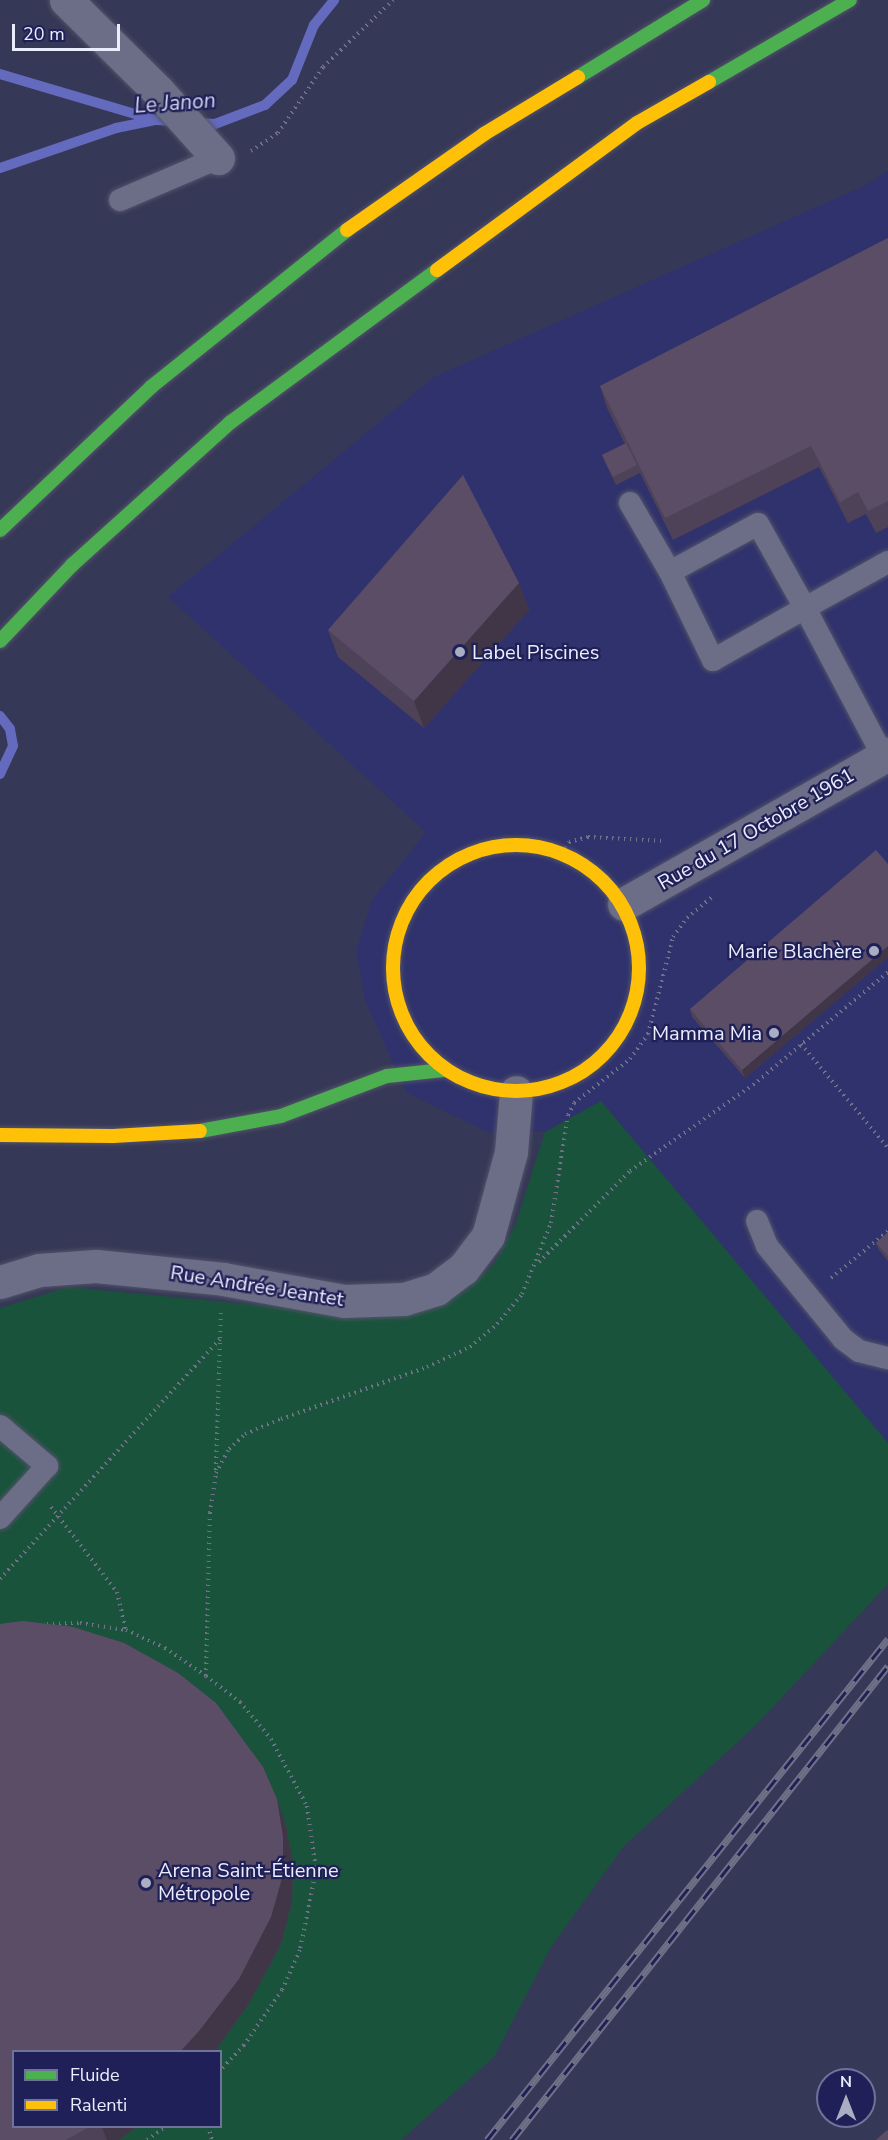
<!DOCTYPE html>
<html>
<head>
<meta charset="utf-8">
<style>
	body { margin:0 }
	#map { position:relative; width:888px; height:2140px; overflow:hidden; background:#363857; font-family:"Nunito Sans",sans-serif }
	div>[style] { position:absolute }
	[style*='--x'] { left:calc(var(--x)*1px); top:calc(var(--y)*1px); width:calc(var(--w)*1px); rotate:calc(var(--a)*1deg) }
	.built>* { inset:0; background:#30326d }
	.green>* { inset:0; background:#1a533c }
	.stream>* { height:10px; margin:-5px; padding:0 5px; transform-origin:5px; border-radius:5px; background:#646abd }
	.path>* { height:4px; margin-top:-2px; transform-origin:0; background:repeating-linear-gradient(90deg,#707288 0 1.5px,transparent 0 6px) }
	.roads { filter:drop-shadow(0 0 2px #525369) drop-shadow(0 0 2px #525369) }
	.lane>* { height:22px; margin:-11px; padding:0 11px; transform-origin:11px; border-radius:11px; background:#6c6e87 }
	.street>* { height:33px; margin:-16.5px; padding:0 16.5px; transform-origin:16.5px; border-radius:16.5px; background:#6c6e87 }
	.fast>* { height:14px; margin:-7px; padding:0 7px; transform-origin:7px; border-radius:7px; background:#4caf50 }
	.slow>* { height:14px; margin:-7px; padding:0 7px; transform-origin:7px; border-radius:7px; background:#ffc107 }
	.slow>.ring { margin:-7px; padding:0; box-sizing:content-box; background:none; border:14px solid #ffc107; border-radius:50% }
	.rail>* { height:7px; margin-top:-3.5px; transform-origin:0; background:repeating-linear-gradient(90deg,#202058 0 14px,#6f7187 0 28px); box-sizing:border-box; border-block:2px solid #6f7187 }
	.wall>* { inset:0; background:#4e4258 }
	.shaded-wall>* { inset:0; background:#403647 }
	.building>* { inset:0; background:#5b4d66 }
	.dots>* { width:16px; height:16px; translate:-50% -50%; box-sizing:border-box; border:3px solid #202058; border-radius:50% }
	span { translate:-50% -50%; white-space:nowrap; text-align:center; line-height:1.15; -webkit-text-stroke:4.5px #202058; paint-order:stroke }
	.poi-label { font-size:20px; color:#eaedfc }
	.left { translate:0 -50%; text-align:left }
	.right { translate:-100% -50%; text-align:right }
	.street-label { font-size:20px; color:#eaedfc }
	.water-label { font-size:21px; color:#d2d6ed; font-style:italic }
	.legend { position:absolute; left:12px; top:2050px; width:210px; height:78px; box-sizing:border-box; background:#202058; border:2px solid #71729a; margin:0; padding:8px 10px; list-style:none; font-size:18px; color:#eaedfc }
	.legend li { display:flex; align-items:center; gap:12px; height:30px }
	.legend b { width:30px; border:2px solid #71729a }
	.north { position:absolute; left:816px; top:2068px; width:60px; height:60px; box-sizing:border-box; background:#202058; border:2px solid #71729a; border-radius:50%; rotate:0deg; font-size:16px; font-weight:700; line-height:24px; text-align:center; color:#eaedfc }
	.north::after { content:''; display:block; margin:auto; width:21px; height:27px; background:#abaec2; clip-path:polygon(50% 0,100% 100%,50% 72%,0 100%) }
	.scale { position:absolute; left:12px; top:24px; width:108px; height:27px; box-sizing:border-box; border:3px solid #eaedfc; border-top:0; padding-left:8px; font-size:18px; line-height:21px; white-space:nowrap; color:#eaedfc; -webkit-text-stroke:4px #202058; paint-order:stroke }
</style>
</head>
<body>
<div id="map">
	<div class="built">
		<div style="clip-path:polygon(888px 171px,888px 1443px,601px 1101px,545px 1132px,485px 1131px,406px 1092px,365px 1000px,356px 951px,372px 900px,426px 832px,168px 597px,434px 377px,864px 186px)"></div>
	</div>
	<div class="green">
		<div style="clip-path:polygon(evenodd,601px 1101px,888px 1443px,888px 1584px,754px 1727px,623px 1847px,551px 1947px,494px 2057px,401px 2140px,0 2140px,0 1308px,68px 1287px,350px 1314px,437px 1307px,462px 1293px,494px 1264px,516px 1223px,545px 1132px,601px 1101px,14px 2052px,220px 2052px,220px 2126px,14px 2126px,14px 2052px)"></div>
	</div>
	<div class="stream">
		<div style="--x:0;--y:74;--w:162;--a:16.5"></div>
		<div style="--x:197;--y:123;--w:18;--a:3"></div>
		<div style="--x:215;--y:124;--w:53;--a:-20.8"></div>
		<div style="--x:265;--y:105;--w:37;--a:-43"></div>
		<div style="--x:292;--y:80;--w:59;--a:-68.2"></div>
		<div style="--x:314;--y:25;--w:32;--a:-51"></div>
		<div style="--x:0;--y:168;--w:123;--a:-19"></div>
		<div style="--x:116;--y:128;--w:41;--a:-11.3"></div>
		<div style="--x:156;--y:120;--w:19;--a:3"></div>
		<div style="--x:0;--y:716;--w:16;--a:52"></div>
		<div style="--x:10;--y:729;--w:17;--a:80"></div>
		<div style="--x:13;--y:746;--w:31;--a:115"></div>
	</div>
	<div class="path">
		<div style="--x:251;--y:151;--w:32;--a:-34"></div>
		<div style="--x:278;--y:133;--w:80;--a:-55.7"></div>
		<div style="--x:323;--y:67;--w:97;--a:-43.7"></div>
		<div style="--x:562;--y:853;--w:13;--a:-58"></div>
		<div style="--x:569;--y:842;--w:20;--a:-15"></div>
		<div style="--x:588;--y:837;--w:74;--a:3.1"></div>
		<div style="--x:801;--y:1044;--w:136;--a:50.1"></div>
		<div style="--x:539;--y:1262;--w:129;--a:-45"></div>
		<div style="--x:630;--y:1171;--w:150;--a:-35"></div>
		<div style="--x:753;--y:1085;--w:176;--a:-39.9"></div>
		<div style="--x:831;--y:1278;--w:74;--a:-39.5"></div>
		<div style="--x:216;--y:1470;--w:157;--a:-88.2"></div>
		<div style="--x:51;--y:1507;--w:108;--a:52.2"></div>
		<div style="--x:117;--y:1592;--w:39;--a:77"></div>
		<div style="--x:0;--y:1579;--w:326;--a:-47.5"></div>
		<div style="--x:47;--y:1624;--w:33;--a:-2"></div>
		<div style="--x:80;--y:1623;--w:47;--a:8.7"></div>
		<div style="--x:126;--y:1630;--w:43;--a:24.8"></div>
		<div style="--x:165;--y:1648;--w:50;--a:34.3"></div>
		<div style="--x:206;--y:1676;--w:43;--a:37.4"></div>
		<div style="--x:240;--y:1702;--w:48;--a:50"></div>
		<div style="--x:271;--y:1739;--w:76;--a:61.8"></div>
		<div style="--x:307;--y:1806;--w:65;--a:82"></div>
		<div style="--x:316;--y:1870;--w:82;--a:101.3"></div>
		<div style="--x:300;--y:1950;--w:44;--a:114.2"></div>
		<div style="--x:282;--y:1990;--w:67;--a:124.6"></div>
		<div style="--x:244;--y:2045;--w:35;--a:133"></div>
		<div style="--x:206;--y:1676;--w:163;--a:-88.6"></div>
		<div style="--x:210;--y:1513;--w:40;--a:-81.5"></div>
		<div style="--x:216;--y:1473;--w:27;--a:-62"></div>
		<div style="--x:229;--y:1449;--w:22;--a:-43"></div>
		<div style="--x:245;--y:1434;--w:39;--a:-23"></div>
		<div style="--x:281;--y:1419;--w:155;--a:-19.6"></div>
		<div style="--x:427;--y:1367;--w:47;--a:-24.9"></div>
		<div style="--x:470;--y:1347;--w:35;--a:-40"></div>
		<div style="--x:497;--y:1324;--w:39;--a:-50"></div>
		<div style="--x:522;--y:1294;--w:77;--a:-67.8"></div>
		<div style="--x:551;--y:1223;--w:109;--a:-81.1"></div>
		<div style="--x:568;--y:1115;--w:13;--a:-63"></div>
		<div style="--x:574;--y:1103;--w:71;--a:-38.2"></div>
		<div style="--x:630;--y:1059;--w:31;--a:-54"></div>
		<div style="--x:648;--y:1034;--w:100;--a:-75.5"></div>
		<div style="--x:673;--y:937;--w:24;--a:-54"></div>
		<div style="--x:687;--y:918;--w:34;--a:-40"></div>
		<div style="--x:208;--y:2126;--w:15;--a:74"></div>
		<div style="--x:147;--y:2140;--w:24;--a:-36"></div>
	</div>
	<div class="roads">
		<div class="lane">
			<div style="--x:120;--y:200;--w:107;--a:-23.2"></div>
			<div style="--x:630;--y:503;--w:80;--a:59.9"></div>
			<div style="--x:883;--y:756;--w:167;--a:-117.8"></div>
			<div style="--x:805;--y:608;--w:96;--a:-119.2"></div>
			<div style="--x:758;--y:524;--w:100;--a:151.4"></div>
			<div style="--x:670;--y:572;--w:98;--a:64"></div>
			<div style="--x:713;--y:660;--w:106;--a:-29.5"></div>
			<div style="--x:805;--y:608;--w:95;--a:-29"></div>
			<div style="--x:757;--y:1221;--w:27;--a:68"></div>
			<div style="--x:767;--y:1246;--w:120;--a:50.7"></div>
			<div style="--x:843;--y:1339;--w:20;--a:37"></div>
			<div style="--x:859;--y:1351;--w:30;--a:14"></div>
			<div style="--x:0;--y:1426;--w:62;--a:40.4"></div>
			<div style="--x:47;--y:1466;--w:70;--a:132.1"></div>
		</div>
		<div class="street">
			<div style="--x:66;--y:0;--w:129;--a:44.7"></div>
			<div style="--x:158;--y:91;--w:90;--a:48.2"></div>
			<div style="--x:624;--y:904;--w:304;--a:-29.6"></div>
			<div style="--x:0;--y:1282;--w:41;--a:-17.1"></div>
			<div style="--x:39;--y:1270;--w:57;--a:-4"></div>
			<div style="--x:96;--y:1266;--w:128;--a:5.8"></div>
			<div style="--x:223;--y:1279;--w:123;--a:10.3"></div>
			<div style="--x:344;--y:1301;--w:60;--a:-1.9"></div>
			<div style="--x:404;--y:1299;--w:34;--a:-17"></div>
			<div style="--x:436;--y:1289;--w:34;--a:-37"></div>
			<div style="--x:463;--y:1269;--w:41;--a:-52.9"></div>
			<div style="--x:488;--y:1236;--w:87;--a:-74.7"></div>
			<div style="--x:511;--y:1152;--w:60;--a:-85.2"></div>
		</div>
		<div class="fast">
			<div style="--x:578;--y:77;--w:147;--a:-31.6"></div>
			<div style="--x:709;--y:82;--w:163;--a:-30.2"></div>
			<div style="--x:0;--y:530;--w:208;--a:-43.4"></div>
			<div style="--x:151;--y:387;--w:251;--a:-38.7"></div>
			<div style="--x:0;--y:641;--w:105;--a:-46.5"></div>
			<div style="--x:72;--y:565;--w:214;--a:-42"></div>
			<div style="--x:231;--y:422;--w:256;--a:-36.4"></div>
			<div style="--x:200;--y:1131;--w:82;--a:-10.5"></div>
			<div style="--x:281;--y:1116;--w:113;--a:-20.7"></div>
			<div style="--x:387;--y:1076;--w:57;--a:-6"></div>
		</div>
		<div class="slow">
			<div style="--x:347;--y:230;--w:167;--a:-35"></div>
			<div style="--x:484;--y:134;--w:110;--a:-31.2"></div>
			<div style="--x:437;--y:270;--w:248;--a:-36.3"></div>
			<div style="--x:637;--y:123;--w:83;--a:-29.7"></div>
			<div class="ring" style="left:393px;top:845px;width:232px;height:232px"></div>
			<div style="--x:0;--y:1135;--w:113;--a:0.5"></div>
			<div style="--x:113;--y:1136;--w:87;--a:-3.3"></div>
		</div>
	</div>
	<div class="rail">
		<div style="--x:487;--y:2140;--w:642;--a:-51.33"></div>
		<div style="--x:512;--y:2140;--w:605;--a:-51.58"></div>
	</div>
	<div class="wall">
		<div style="clip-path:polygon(888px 238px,888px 527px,876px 533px,866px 514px,848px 523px,819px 467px,673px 540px,640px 473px,616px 485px,605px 462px,602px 455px,625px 444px,607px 408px,600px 386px)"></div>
		<div style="clip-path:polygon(519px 583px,529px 610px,424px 728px,338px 657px,328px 630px)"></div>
		<div style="clip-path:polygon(888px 864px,888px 957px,745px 1078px,692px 1017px,690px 1009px)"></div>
		<div style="clip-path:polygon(888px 1232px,888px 1261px,879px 1250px,876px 1243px)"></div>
		<div style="clip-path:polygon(23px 1621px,73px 1627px,124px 1643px,178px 1673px,216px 1703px,263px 1767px,286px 1826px,293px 1864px,292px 1901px,281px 1944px,248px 2005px,214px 2052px,14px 2052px,14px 2127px,137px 2127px,119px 2140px,0 2140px,0 1624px)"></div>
	</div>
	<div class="shaded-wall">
		<div style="clip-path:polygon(519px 583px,529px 610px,424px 728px,414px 701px)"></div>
		<div style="clip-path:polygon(888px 946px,888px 957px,745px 1078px,742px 1070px)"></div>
		<div style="clip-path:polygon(277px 1799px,286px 1826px,293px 1864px,292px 1901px,281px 1944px,248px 2005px,214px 2052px,180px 2052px)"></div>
		<div style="clip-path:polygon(102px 2127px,137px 2127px,119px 2140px,107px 2140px)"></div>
	</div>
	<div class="building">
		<div style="clip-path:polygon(888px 238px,888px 501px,868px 511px,858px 492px,840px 502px,811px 446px,665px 518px,600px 386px)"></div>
		<div style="clip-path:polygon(626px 443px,637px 465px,613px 477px,602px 455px)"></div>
		<div style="clip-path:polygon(463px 475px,519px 583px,414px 701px,328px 630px)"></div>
		<div style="clip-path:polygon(876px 850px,888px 864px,888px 946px,742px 1070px,690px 1009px)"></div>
		<div style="clip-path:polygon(888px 1232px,888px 1256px,876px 1243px)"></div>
		<div style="clip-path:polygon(23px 1621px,73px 1627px,124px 1643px,178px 1673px,216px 1703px,263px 1767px,277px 1799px,283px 1837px,283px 1875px,271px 1917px,239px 1979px,199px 2031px,180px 2052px,14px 2052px,14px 2127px,89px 2127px,66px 2140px,0 2140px,0 1624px)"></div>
		<div style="clip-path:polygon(887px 2130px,888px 2131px,888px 2140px,876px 2140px)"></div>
	</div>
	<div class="dots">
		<div style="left:460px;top:652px;background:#abaec2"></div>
		<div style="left:874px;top:951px;background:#abaec2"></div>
		<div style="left:774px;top:1033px;background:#abaec2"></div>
		<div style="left:146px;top:1883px;background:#abaec2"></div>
	</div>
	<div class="poi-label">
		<span class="left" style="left:472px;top:652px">Label Piscines</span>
		<span class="right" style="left:862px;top:951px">Marie Blachère</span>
		<span class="right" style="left:762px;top:1033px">Mamma Mia</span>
		<span class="left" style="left:158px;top:1882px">Arena Saint-Étienne<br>Métropole</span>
	</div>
	<div class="street-label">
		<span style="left:756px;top:829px;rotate:-30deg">Rue du 17 Octobre 1961</span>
		<span style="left:257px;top:1286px;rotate:9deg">Rue Andrée Jeantet</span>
	</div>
	<div class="water-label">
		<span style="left:175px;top:103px;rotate:-4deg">Le Janon</span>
	</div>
	<ul class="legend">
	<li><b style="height:8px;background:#4caf50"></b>Fluide</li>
	<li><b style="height:8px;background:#ffc107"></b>Ralenti</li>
	</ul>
	<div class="north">N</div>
	<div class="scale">20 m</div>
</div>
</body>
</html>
